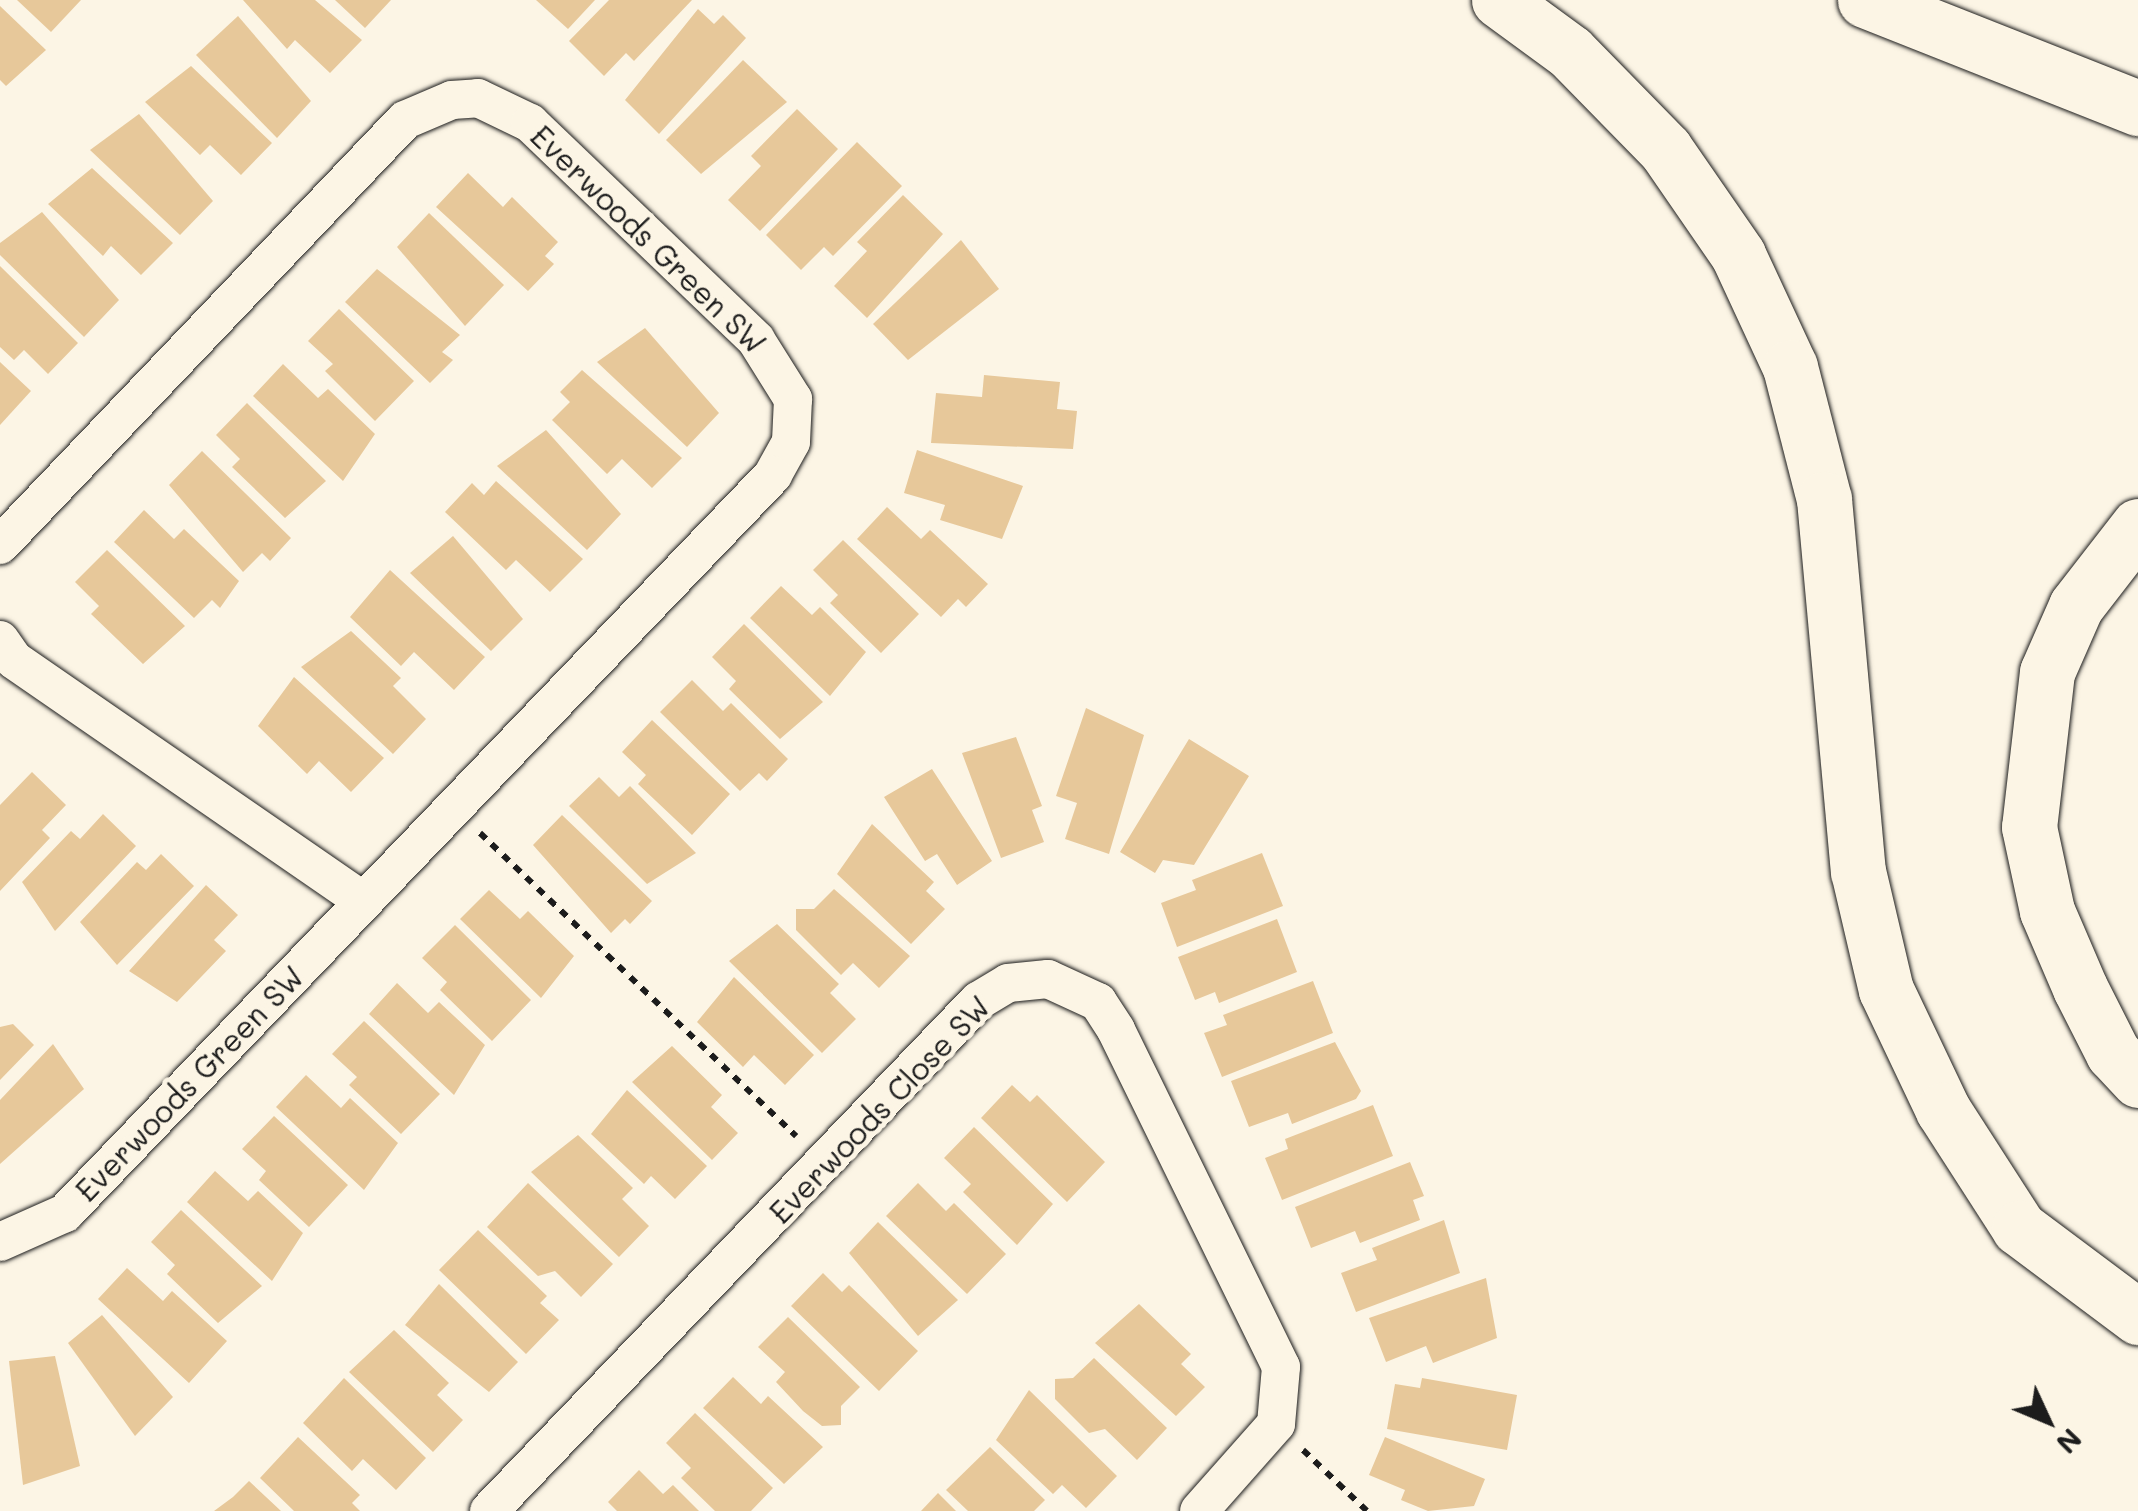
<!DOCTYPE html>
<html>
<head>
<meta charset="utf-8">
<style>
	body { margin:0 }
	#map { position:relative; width:2138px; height:1511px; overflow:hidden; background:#fcf5e5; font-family:Mali,sans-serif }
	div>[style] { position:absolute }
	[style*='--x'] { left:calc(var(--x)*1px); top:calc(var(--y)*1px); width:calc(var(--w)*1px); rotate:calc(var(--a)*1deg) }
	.building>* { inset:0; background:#e7c89a }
	.path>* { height:6px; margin-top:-3px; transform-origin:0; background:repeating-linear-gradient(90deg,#1c1c1c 0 8px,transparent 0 16px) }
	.roads { filter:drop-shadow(0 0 2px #1c1c1c) drop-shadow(0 0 2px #1c1c1c) }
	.street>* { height:38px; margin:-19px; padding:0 19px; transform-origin:19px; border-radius:19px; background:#fcf5e5 }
	.highway>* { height:55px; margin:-27.5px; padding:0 27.5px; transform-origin:27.5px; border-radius:27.5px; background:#fcf5e5 }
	span { translate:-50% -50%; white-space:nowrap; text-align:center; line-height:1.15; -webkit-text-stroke:10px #fcf5e5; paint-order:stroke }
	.street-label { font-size:30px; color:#1c1c1c }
	.north { position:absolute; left:1998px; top:1371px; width:100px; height:100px; -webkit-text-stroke:8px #fcf5e5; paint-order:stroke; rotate:134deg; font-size:28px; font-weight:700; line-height:40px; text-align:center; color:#1c1c1c }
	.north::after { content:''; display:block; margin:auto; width:35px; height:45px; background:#1c1c1c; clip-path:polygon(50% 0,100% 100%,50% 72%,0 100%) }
</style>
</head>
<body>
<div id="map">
	<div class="building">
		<div style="clip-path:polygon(17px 0,81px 0,51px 32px)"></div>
		<div style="clip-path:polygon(243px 0,315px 0,362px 40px,330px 73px,295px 40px,287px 49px)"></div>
		<div style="clip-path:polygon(335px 0,391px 0,365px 28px)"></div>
		<div style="clip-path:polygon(536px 0,595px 0,568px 29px)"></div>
		<div style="clip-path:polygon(609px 0,692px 0,634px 61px,626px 53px,604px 76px,569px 41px)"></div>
		<div style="clip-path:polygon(0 6px,46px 50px,6px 86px,0 80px)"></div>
		<div style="clip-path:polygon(698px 9px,714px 24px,723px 15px,746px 38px,659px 134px,625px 100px)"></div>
		<div style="clip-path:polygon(238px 16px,311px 101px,277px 138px,196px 55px)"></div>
		<div style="clip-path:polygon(743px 60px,787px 102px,701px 174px,666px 140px)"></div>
		<div style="clip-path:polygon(191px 66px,272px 143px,241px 175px,210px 145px,200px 155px,145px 102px)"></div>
		<div style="clip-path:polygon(797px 109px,838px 149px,760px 231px,728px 200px,761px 166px,751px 156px)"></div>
		<div style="clip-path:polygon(139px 114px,213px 201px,180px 235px,90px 150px)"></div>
		<div style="clip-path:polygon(857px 142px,902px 186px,833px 256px,824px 247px,801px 270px,766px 235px)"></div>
		<div style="clip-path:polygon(92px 168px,173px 243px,141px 275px,111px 246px,103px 256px,48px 204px)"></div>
		<div style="clip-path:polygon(468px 173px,503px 207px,512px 197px,558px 242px,545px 256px,554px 264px,528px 291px,436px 207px)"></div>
		<div style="clip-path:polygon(903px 195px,943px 234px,867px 318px,834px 286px,867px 251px,857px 242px)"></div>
		<div style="clip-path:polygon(42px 212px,119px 300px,84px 337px,0 255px,0 243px)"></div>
		<div style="clip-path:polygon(429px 213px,504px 285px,465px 326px,397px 247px)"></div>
		<div style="clip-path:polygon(961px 240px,999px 289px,908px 360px,873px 324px)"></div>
		<div style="clip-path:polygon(0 266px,78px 343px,48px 374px,24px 350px,14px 360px,0 347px)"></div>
		<div style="clip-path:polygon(377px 269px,460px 335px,442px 352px,453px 360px,430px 383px,345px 302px)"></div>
		<div style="clip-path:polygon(339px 309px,414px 381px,375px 421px,325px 371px,333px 364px,308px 341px)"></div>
		<div style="clip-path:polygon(645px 328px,719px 413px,687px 447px,597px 362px)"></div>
		<div style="clip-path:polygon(0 362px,31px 391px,0 425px)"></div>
		<div style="clip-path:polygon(283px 364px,318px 398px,328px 389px,375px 434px,343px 481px,253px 396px)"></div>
		<div style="clip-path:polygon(582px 370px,682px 458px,652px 488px,622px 459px,607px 474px,552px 420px,570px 402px,560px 392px)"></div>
		<div style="clip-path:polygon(984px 375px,1060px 382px,1057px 409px,1077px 411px,1073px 449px,931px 443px,936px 393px,982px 397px)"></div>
		<div style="clip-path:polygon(247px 403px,326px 481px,285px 518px,232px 467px,240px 459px,216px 435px)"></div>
		<div style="clip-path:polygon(546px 430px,621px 514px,587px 550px,497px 466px)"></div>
		<div style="clip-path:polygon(917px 450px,1023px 486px,1002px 539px,940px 520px,945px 505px,904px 493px)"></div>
		<div style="clip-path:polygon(202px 451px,291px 538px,270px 561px,262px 553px,243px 572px,169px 485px)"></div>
		<div style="clip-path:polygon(496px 481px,583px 559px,550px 592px,516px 560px,506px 570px,445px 512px,472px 483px,484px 495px)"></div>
		<div style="clip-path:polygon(887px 507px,921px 539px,930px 530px,988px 584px,966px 607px,958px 599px,941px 617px,857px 539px)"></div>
		<div style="clip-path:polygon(144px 510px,174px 539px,184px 529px,239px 581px,220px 608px,212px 600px,194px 618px,114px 542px)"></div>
		<div style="clip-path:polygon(453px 536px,523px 619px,491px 651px,410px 573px)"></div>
		<div style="clip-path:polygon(843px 540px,919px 614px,881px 653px,830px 603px,838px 595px,813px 570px)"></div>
		<div style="clip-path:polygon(107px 550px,185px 626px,143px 664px,91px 614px,99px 606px,75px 582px)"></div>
		<div style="clip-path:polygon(390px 570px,485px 657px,454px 690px,414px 652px,401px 666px,350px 617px)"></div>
		<div style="clip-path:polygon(781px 586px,812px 615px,820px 607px,866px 652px,830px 696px,750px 618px)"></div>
		<div style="clip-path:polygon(744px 624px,823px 702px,780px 739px,729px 689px,736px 681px,712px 657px)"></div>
		<div style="clip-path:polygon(351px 631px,401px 678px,393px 686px,426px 719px,393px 754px,301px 667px)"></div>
		<div style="clip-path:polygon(294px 677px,384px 758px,351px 792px,319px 761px,307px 774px,258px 726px)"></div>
		<div style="clip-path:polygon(692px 680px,723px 711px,731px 703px,788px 759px,767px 781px,759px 773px,740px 791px,660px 712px)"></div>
		<div style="clip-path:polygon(1086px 708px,1144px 735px,1109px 854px,1065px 839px,1077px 803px,1056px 796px)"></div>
		<div style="clip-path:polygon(652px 720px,730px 794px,692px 835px,638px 784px,646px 775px,622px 752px)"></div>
		<div style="clip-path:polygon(1016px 737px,1042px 806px,1032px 810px,1044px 842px,1001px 858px,962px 753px)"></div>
		<div style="clip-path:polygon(1189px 739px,1249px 776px,1194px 865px,1163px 860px,1155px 873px,1120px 852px)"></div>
		<div style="clip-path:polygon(932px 769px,992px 861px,957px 885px,937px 854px,925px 861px,884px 797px)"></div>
		<div style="clip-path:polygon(32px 772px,66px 805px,42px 830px,50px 838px,0 891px,0 805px)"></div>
		<div style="clip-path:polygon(599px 777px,619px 797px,630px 786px,696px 853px,647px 884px,569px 806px)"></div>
		<div style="clip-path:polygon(103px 814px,136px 846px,55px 931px,22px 882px,71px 831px,80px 839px)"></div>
		<div style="clip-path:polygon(562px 815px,652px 901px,630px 924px,625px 919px,611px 933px,533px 845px)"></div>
		<div style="clip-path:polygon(872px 824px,934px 882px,926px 891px,945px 909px,911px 944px,837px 874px)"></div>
		<div style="clip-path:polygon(1262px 853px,1283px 906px,1177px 947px,1161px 903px,1196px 890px,1192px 880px)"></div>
		<div style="clip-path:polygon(161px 854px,194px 886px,117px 965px,80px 922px,137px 862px,146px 870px)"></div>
		<div style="clip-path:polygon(206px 885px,238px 915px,214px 940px,226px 951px,177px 1002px,129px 971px)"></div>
		<div style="clip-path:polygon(834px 889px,910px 956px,879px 988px,853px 963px,841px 975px,796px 930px,796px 909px,814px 909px)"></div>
		<div style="clip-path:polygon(489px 890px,520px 919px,528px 911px,574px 956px,541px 998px,460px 919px)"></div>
		<div style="clip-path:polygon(1277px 919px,1297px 972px,1219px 1003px,1215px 992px,1195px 1000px,1178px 957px)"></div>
		<div style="clip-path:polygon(777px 924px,839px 984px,830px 993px,856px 1019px,822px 1053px,729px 961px)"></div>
		<div style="clip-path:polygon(455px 925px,531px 1000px,492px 1041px,440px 990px,447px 982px,422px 958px)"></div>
		<div style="clip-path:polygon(734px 977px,814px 1055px,785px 1085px,754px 1055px,743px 1067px,697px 1022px)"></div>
		<div style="clip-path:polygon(1313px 981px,1333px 1033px,1222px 1077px,1204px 1033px,1227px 1025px,1223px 1015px)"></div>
		<div style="clip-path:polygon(397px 983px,428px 1013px,439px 1002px,485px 1045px,454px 1095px,369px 1014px)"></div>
		<div style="clip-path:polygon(364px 1021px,440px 1094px,401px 1134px,349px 1085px,357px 1077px,332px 1054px)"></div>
		<div style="clip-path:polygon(13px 1024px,34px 1045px,0 1080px,0 1027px)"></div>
		<div style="clip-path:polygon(1335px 1042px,1361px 1091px,1356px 1099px,1292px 1124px,1288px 1113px,1249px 1127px,1231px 1081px)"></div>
		<div style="clip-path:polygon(53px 1044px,84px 1089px,0 1164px,0 1100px)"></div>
		<div style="clip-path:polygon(672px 1046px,722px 1095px,711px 1107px,738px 1133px,712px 1160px,632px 1082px)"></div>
		<div style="clip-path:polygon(306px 1075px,341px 1108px,350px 1098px,398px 1143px,364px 1190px,276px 1107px)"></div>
		<div style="clip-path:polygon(1012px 1085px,1030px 1102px,1037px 1095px,1105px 1162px,1067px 1202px,981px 1118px)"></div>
		<div style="clip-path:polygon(627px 1090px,707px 1166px,675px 1199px,651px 1176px,644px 1184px,591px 1134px)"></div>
		<div style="clip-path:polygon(1373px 1105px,1393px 1156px,1282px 1200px,1265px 1158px,1288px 1149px,1285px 1139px)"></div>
		<div style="clip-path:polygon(274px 1116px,348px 1185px,309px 1227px,259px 1180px,266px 1171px,242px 1149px)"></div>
		<div style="clip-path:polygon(974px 1127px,1053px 1204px,1017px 1245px,963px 1192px,971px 1184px,944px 1158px)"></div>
		<div style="clip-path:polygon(578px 1135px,633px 1188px,622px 1199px,649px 1226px,619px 1257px,531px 1172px)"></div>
		<div style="clip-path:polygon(1410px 1162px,1424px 1196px,1413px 1200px,1420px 1220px,1360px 1243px,1355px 1231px,1311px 1248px,1295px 1207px)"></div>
		<div style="clip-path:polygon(215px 1171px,248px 1201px,258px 1191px,303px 1233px,272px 1281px,187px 1202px)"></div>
		<div style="clip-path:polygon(528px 1183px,613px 1264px,581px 1297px,555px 1271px,538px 1276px,487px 1227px)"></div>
		<div style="clip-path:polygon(918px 1183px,946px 1211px,954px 1203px,1006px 1254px,967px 1294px,886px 1216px)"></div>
		<div style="clip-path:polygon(181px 1210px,262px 1286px,218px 1323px,167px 1274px,175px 1265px,151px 1242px)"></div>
		<div style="clip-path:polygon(1444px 1220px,1460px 1273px,1356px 1312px,1341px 1273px,1377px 1260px,1372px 1248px)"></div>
		<div style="clip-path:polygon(878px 1222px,958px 1300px,918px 1336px,849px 1253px)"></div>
		<div style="clip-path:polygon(478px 1230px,547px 1296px,540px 1303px,559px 1320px,526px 1354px,439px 1270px)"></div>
		<div style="clip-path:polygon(127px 1268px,163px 1301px,172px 1291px,227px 1341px,189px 1383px,98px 1299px)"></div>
		<div style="clip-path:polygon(823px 1273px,842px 1292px,849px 1285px,918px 1351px,879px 1391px,791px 1306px)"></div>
		<div style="clip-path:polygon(1486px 1278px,1497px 1338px,1433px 1363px,1426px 1346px,1386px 1362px,1369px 1318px)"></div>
		<div style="clip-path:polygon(439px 1284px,518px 1362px,489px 1392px,405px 1325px)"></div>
		<div style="clip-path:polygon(1139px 1304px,1191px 1354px,1181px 1364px,1205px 1387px,1176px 1416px,1095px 1343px)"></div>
		<div style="clip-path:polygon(102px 1315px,173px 1397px,135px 1436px,68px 1343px)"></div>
		<div style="clip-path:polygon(788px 1317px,860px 1387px,841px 1406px,841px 1425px,822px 1426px,803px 1411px,776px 1382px,785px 1372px,758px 1347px)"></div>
		<div style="clip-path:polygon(394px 1330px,449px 1383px,437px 1395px,463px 1420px,433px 1452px,349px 1372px)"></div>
		<div style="clip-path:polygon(55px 1356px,80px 1466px,23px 1485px,9px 1361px)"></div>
		<div style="clip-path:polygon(1094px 1358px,1167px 1428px,1137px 1460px,1105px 1429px,1089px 1433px,1055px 1399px,1055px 1379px,1073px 1378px)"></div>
		<div style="clip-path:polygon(733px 1377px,761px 1404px,768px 1396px,823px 1447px,784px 1484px,703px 1408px)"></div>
		<div style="clip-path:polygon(344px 1378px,426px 1458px,396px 1490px,363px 1459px,352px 1471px,303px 1423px)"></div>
		<div style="clip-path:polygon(1422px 1378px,1517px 1395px,1507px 1450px,1387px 1429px,1395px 1384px,1420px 1388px)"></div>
		<div style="clip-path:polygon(1029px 1390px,1117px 1476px,1086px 1508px,1062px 1485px,1053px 1494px,996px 1440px)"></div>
		<div style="clip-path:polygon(695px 1413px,773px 1488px,751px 1511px,715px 1511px,681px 1478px,691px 1468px,666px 1443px)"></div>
		<div style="clip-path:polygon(298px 1437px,360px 1495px,352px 1503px,360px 1511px,294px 1511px,260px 1478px)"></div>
		<div style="clip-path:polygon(1385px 1437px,1485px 1479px,1474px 1506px,1428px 1511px,1401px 1500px,1405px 1490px,1369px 1475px)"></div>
		<div style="clip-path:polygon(990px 1447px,1045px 1500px,1034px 1511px,968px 1511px,946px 1490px)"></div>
		<div style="clip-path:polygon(639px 1470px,663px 1494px,673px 1485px,699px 1511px,617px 1511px,608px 1502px)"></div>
		<div style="clip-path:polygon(249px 1481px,281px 1511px,214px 1511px,233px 1497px)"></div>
		<div style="clip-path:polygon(938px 1493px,956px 1511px,921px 1511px)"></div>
	</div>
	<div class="path">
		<div style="--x:480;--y:833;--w:438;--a:43.8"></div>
		<div style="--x:1303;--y:1450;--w:88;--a:43.6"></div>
	</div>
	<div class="roads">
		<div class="street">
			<div style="--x:0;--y:545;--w:587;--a:-46.38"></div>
			<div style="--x:405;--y:120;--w:51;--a:-23.1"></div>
			<div style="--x:452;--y:100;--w:26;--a:-4"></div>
			<div style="--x:478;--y:98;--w:58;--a:25.7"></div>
			<div style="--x:530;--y:123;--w:313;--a:43.8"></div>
			<div style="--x:756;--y:340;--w:70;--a:57.9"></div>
			<div style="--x:793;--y:399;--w:43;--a:92.7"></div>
			<div style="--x:791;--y:442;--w:38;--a:119"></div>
			<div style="--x:773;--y:475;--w:1023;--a:133.81"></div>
			<div style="--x:65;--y:1213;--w:71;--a:156"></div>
			<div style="--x:0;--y:640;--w:24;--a:55"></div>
			<div style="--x:14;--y:660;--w:425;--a:34.6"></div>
			<div style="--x:489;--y:1511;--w:707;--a:-46.2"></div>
			<div style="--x:978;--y:1001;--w:35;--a:-31"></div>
			<div style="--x:1008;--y:983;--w:40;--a:-5.7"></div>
			<div style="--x:1048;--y:979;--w:55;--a:24.7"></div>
			<div style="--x:1098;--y:1002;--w:33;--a:57"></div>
			<div style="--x:1116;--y:1030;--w:375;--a:63.9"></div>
			<div style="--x:1281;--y:1367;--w:57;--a:95"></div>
			<div style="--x:1276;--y:1424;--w:116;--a:131.5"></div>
		</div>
		<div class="highway">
			<div style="--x:1499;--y:0;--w:88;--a:36.2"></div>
			<div style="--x:1570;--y:52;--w:136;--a:45.6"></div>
			<div style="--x:1665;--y:149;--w:129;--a:55.4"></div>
			<div style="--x:1738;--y:255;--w:123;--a:65.1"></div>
			<div style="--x:1790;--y:367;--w:136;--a:75.6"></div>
			<div style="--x:1824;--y:499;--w:374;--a:84.8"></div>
			<div style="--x:1858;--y:871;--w:122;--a:76.8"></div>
			<div style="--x:1886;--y:990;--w:133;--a:64.6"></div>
			<div style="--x:1943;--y:1110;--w:140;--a:57.2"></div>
			<div style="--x:2019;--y:1228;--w:149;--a:36.8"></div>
			<div style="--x:1865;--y:0;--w:294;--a:21.6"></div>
			<div style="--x:2138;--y:526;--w:101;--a:127.8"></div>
			<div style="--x:2076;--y:606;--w:72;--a:113.7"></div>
			<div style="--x:2047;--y:672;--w:156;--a:96.6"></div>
			<div style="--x:2029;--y:827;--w:86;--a:77.9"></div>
			<div style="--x:2047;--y:911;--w:84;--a:66.8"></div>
			<div style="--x:2080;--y:988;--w:73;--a:63.1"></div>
			<div style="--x:2113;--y:1053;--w:37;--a:47"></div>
		</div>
	</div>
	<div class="street-label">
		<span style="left:649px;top:239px;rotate:44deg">Everwoods Green SW</span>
		<span style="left:189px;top:1083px;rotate:-46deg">Everwoods Green SW</span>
		<span style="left:879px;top:1109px;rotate:-46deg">Everwoods Close SW</span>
	</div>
	<div class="north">N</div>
</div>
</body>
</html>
